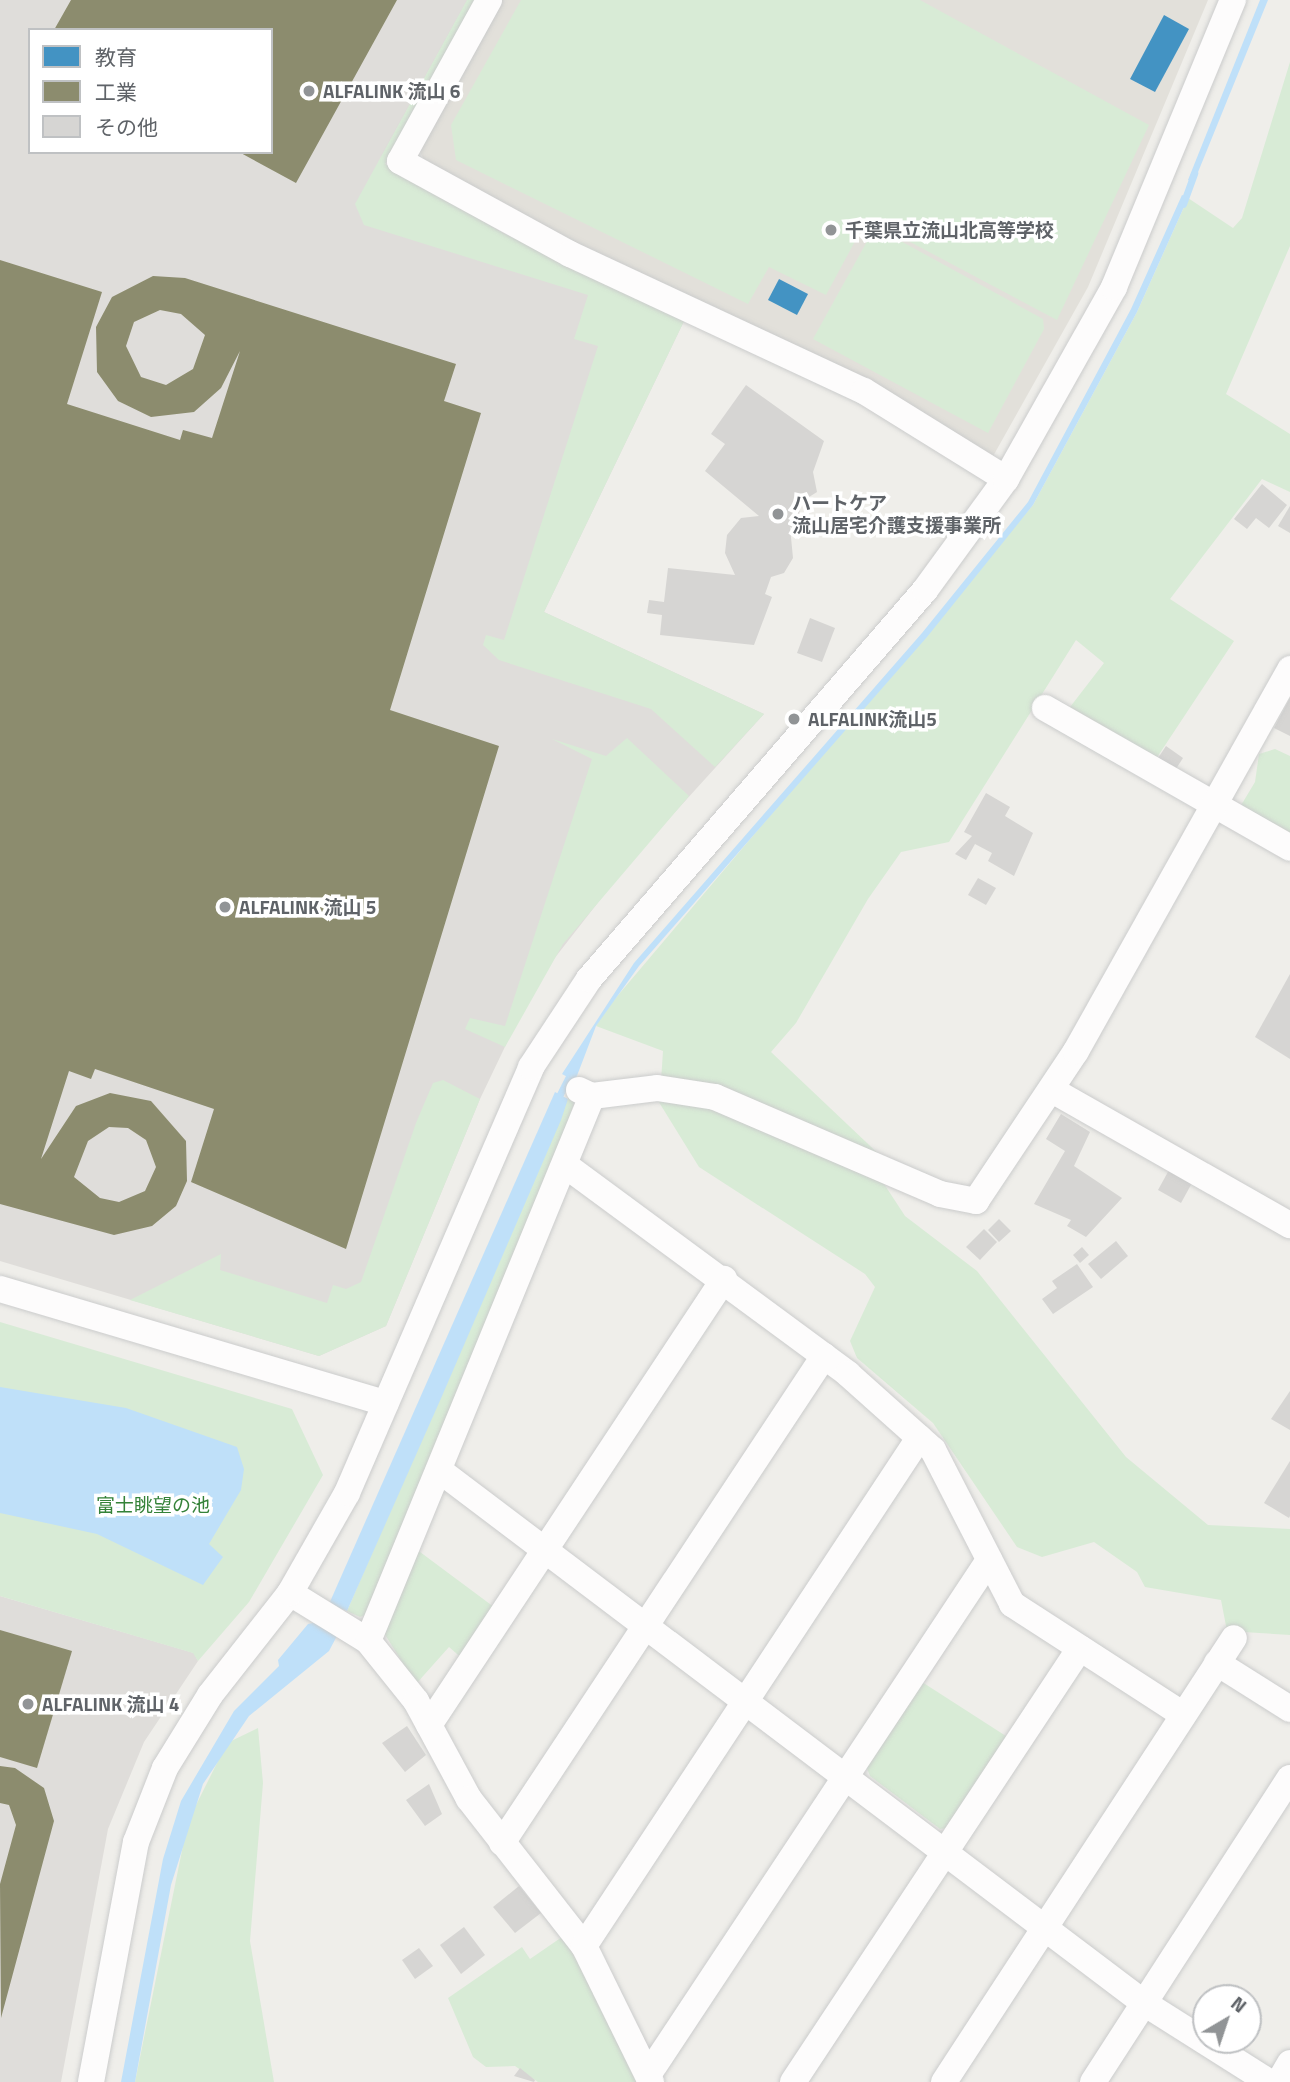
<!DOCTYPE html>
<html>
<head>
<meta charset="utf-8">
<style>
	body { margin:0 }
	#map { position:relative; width:1290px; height:2082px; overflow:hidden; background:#efeeea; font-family:"Titillium Web","Noto Sans JP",sans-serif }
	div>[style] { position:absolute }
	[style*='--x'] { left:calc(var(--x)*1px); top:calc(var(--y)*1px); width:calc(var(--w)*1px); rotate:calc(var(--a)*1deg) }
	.industrial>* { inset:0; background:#dfddda }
	.education>* { inset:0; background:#e2e0da }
	.green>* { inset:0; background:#d8ebd6 }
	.water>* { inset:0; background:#bfe0f9 }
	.schools>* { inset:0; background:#4393c3 }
	.industry>* { inset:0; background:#8c8c6e }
	.stream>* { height:7px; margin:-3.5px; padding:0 3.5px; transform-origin:3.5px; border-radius:3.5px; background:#bfe0f9 }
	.building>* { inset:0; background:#d6d5d3 }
	.roads { filter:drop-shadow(0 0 2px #cbcccc) drop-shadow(0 0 2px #cbcccc) }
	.minor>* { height:26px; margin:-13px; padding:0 13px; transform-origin:13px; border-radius:13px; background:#fdfcfc }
	.dots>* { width:19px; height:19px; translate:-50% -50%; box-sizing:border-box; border:4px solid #fff; border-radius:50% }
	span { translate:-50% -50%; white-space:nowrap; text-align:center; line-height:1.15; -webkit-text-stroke:7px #fff; paint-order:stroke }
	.poi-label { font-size:19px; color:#5f6368; font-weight:700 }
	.left { translate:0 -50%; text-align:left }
	.park-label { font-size:19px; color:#348238 }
	.legend { position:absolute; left:28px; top:28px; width:245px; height:126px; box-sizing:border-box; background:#fff; border:2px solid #bfc1c3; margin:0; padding:9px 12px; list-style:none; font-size:21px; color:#5f6368 }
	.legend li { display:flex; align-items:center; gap:14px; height:35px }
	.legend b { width:35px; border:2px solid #bfc1c3 }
	.north { position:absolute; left:1192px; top:1984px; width:70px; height:70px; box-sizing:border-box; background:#fff; border:2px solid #bfc1c3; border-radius:50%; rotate:39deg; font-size:19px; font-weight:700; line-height:28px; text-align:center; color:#5f6368 }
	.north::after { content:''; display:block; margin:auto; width:24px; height:32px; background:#919496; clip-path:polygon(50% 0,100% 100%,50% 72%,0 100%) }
</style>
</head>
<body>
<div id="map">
	<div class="industrial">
		<div style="clip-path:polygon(evenodd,0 0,475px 0,385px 164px,503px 233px,686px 317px,544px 612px,764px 714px,628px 864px,536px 982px,480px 1099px,386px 1326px,319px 1356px,0 1261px,0 0,30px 30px,271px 30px,271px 152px,30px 152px,30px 30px)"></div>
		<div style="clip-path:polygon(0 1596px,194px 1653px,198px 1661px,144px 1742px,108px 1829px,61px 2082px,0 2082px)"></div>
	</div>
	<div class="education">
		<div style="clip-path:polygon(499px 0,1208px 0,1088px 287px,992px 458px,870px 383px,589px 251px,424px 160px,418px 147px)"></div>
	</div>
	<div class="green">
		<div style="clip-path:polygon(467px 0,475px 0,385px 164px,503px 233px,686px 317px,544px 612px,764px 714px,715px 767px,651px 709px,499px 660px,483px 645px,486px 635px,504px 640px,598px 346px,574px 339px,588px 295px,364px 225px,355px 204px)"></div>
		<div style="clip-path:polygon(521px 0,920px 0,1149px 125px,1057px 320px,867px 219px,826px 295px,769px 267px,748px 304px,456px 160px,451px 125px)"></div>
		<div style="clip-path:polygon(1290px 62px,1290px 246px,1226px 394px,1290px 434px,1290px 492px,1262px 479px,1170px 599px,1234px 641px,1152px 765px,1067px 711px,1104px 663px,1076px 640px,949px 842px,901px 852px,868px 899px,796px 1023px,771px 1052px,886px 1161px,661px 1081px,663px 1051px,596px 1026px,603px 1013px,1033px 505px,1137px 312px,1188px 198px,1233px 228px,1242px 218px)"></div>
		<div style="clip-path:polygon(875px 227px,1043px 319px,1044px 329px,988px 433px,813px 339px)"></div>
		<div style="clip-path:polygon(627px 738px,689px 796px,563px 944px,505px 1047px,465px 1029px,470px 1018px,505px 1026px,592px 759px,552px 739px,606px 756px)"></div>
		<div style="clip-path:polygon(1275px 749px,1290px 756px,1290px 833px,1240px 807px,1255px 782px,1259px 754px)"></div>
		<div style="clip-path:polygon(443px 1080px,480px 1099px,386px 1326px,319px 1356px,130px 1300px,221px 1254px,220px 1270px,327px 1303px,333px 1285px,346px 1289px,361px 1282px,416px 1123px,433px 1083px)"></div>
		<div style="clip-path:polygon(569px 1096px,576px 1098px,556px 1155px,368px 1614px,360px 1617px,347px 1611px)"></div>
		<div style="clip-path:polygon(657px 1099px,725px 1109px,873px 1167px,905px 1216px,977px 1271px,1126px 1457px,1208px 1525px,1290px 1529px,1290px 1635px,1227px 1631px,1221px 1600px,1145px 1587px,1137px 1572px,1094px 1542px,1042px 1557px,1017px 1547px,933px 1423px,857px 1358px,850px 1341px,875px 1287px,865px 1274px,699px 1167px)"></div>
		<div style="clip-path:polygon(0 1322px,292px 1409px,323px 1475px,249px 1602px,198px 1661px,193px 1653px,0 1596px)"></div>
		<div style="clip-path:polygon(416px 1549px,498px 1610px,464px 1660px,449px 1647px,416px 1684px,384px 1633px)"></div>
		<div style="clip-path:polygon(922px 1682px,1009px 1738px,948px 1828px,940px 1829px,870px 1776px,866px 1766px)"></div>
		<div style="clip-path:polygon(258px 1728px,263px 1783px,250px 1941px,274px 2082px,135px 2082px,188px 1821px,227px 1743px)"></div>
		<div style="clip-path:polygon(562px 1937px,594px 1987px,639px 2082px,538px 2082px,515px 2066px,486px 2067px,473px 2057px,448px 1998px,522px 1947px,530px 1959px)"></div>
	</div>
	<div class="water">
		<div style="clip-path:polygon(1260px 0,1268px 0,1194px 182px,1188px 180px)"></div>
		<div style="clip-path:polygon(1182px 195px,1188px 198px,1137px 312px,1033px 505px,927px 637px,639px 966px,596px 1026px,575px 1081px,562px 1074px,634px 963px,922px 633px,1028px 502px,1131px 309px)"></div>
		<div style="clip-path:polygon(555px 1092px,568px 1099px,561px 1120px,442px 1396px,347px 1611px,329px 1604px)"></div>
		<div style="clip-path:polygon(0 1387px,126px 1408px,237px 1447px,244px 1469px,241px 1490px,209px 1544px,223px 1557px,203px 1585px,97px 1534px,0 1513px)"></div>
		<div style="clip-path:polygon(317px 1622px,338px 1634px,329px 1651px,249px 1716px,203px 1784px,171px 1885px,135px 2082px,121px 2082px,163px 1859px,181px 1801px,234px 1711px,279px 1666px,278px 1660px,308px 1624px)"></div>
	</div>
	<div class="schools">
		<div style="clip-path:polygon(1164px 15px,1189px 29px,1155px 92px,1130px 79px)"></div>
		<div style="clip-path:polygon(779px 279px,808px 294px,797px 315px,768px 300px)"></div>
	</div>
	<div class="industry">
		<div style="clip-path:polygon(71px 0,397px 0,296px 183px,239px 152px,271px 152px,271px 30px,54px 30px)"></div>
		<div style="clip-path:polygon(evenodd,0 260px,102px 292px,67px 404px,180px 440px,183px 430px,212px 438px,240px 351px,221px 388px,194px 412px,151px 417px,118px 401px,97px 372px,96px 327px,112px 297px,153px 276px,185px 278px,456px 364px,444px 401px,481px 413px,390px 710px,499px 746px,346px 1249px,191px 1182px,214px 1109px,95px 1069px,91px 1079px,69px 1071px,41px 1159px,76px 1106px,110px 1093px,151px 1101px,186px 1141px,187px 1181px,176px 1206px,152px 1226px,114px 1235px,0 1204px,0 260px,160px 310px,181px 314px,205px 335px,193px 369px,166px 385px,141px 377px,126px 346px,134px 322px,160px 310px,0 260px,109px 1127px,128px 1128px,146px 1140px,156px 1167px,145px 1191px,119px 1202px,100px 1198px,74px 1177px,88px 1141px,109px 1127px)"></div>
		<div style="clip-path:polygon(0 1630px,72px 1651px,37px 1768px,0 1757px)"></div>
		<div style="clip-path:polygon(0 1766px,15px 1768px,44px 1788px,54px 1821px,1px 2018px,0 1884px,16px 1825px,9px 1805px,0 1803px)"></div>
	</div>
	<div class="stream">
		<div style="--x:1183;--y:204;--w:33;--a:-70"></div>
		<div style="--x:556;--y:1102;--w:34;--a:-63"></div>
	</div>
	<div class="building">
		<div style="clip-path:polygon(746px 385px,824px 441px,813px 472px,817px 492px,801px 502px,797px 530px,790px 527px,793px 558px,784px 573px,771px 577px,765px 594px,772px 597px,754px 645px,660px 635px,662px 615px,647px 613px,649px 600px,664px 602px,668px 568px,735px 575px,725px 553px,727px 535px,741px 518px,759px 516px,705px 471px,725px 444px,711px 434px)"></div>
		<div style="clip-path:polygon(1262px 484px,1287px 505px,1269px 528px,1256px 518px,1247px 529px,1234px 519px)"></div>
		<div style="clip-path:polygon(1290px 506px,1290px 533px,1278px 526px)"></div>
		<div style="clip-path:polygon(810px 618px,835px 628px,822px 662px,797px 653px)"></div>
		<div style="clip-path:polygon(1290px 698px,1290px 736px,1274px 728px)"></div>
		<div style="clip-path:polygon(1166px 746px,1183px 758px,1172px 775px,1154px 764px)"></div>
		<div style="clip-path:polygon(986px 793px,1010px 807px,1005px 816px,1033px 833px,1014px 876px,988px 861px,992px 853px,975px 844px,966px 860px,955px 854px,972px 836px,964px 832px)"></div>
		<div style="clip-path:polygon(978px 878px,996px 888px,986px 905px,968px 895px)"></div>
		<div style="clip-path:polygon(1290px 974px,1290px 1059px,1255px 1037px)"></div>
		<div style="clip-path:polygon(1061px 1114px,1090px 1132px,1074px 1166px,1122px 1198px,1086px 1237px,1067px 1226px,1071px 1220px,1034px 1204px,1065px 1151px,1046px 1139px)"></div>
		<div style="clip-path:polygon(1169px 1170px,1192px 1183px,1181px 1203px,1158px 1190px)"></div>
		<div style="clip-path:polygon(999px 1219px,1011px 1231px,999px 1242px,988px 1230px)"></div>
		<div style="clip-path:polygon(984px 1229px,997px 1242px,980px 1260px,966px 1247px)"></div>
		<div style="clip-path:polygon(1116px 1241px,1128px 1256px,1101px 1279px,1088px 1264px)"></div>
		<div style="clip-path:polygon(1082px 1247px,1089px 1255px,1080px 1263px,1073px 1255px)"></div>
		<div style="clip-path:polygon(1077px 1264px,1093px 1287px,1053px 1314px,1042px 1299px,1057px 1288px,1052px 1281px)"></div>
		<div style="clip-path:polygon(1290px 1391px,1290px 1430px,1271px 1419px)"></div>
		<div style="clip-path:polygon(1290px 1461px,1290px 1516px,1289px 1518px,1264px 1503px)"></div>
		<div style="clip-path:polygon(407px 1726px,426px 1755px,405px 1772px,382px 1743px)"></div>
		<div style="clip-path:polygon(429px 1784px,442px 1814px,425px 1826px,406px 1800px)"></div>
		<div style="clip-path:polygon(519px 1886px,541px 1913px,515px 1933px,493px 1907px)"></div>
		<div style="clip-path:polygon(464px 1927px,485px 1955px,461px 1974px,440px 1945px)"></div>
		<div style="clip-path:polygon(419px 1948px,433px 1966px,415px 1979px,402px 1960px)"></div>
		<div style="clip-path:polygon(520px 2068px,535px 2080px,534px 2082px,514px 2076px)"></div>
	</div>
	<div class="roads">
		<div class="minor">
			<div style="--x:489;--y:0;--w:184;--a:118.9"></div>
			<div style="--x:400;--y:161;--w:194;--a:28.7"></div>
			<div style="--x:570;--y:254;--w:324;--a:25"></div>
			<div style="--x:864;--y:391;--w:167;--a:31.8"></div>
			<div style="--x:1045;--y:708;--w:282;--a:29.7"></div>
			<div style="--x:579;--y:1090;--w:14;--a:25"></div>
			<div style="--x:592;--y:1096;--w:65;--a:-7"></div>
			<div style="--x:657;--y:1088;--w:59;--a:8.8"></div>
			<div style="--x:715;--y:1097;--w:245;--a:23.3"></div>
			<div style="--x:940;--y:1194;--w:37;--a:11"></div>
			<div style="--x:976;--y:1201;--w:180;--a:-56.3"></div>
			<div style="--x:1076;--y:1051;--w:438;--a:-60.7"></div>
			<div style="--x:1052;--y:1090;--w:274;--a:29.6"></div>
			<div style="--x:565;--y:1165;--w:352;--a:36.4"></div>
			<div style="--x:848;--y:1374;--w:114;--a:41.8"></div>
			<div style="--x:933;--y:1450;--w:173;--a:62.8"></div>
			<div style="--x:1012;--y:1604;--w:202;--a:32.9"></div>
			<div style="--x:0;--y:1289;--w:402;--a:16.5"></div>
			<div style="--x:439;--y:1470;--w:884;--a:37.09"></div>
			<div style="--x:1144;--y:2003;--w:148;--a:32.3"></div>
			<div style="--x:290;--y:1593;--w:92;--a:31.6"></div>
			<div style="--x:368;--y:1641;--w:589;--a:-67.66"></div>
			<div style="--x:368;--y:1641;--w:77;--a:51.3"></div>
			<div style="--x:416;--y:1701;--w:111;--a:61.6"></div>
			<div style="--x:469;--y:1799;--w:187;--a:52"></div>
			<div style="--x:584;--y:1946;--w:152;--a:63.8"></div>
			<div style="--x:1217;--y:1663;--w:86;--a:32.2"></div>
			<div style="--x:429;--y:1725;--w:535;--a:-56.52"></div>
			<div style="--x:502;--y:1843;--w:584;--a:-56.53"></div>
			<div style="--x:584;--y:1946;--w:609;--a:-56.6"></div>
			<div style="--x:648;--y:2075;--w:618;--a:-56.49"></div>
			<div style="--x:91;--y:2082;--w:244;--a:-79.4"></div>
			<div style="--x:136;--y:1842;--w:79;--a:-68.6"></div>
			<div style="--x:165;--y:1768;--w:86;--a:-58.3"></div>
			<div style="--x:210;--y:1695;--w:130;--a:-51.9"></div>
			<div style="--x:290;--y:1593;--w:115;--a:-60.3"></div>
			<div style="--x:347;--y:1493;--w:464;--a:-66.6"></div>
			<div style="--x:531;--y:1067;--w:105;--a:-56.6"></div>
			<div style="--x:589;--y:979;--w:514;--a:-49.18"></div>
			<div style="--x:925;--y:590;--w:137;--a:-53.9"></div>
			<div style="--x:1006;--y:479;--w:220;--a:-60.6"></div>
			<div style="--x:1114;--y:287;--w:311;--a:-67.5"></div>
			<div style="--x:793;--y:2082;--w:520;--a:-56.52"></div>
			<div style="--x:944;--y:2082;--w:530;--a:-56.85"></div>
			<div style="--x:1093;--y:2082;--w:362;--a:-57.1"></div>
			<div style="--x:1279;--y:2082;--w:22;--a:-60"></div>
		</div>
	</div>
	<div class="dots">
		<div style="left:309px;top:91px;background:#919496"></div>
		<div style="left:831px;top:230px;background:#919496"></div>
		<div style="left:778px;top:514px;background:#919496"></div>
		<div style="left:794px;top:719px;background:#919496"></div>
		<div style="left:225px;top:907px;background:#919496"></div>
		<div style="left:28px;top:1704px;background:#919496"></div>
	</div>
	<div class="poi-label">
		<span class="left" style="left:323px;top:91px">ALFALINK 流山 6</span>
		<span class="left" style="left:845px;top:230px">千葉県立流山北高等学校</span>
		<span class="left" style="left:792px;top:514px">ハートケア<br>流山居宅介護支援事業所</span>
		<span class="left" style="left:808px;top:719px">ALFALINK流山5</span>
		<span class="left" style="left:239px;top:907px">ALFALINK 流山 5</span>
		<span class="left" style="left:42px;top:1704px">ALFALINK 流山 4</span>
	</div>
	<div class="park-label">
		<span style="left:153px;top:1505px">富士眺望の池</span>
	</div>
	<ul class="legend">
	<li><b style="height:19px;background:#4393c3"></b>教育</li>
	<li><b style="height:19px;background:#8c8c6e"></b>工業</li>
	<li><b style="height:19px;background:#d6d5d3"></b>その他</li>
	</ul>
	<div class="north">N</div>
</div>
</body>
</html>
